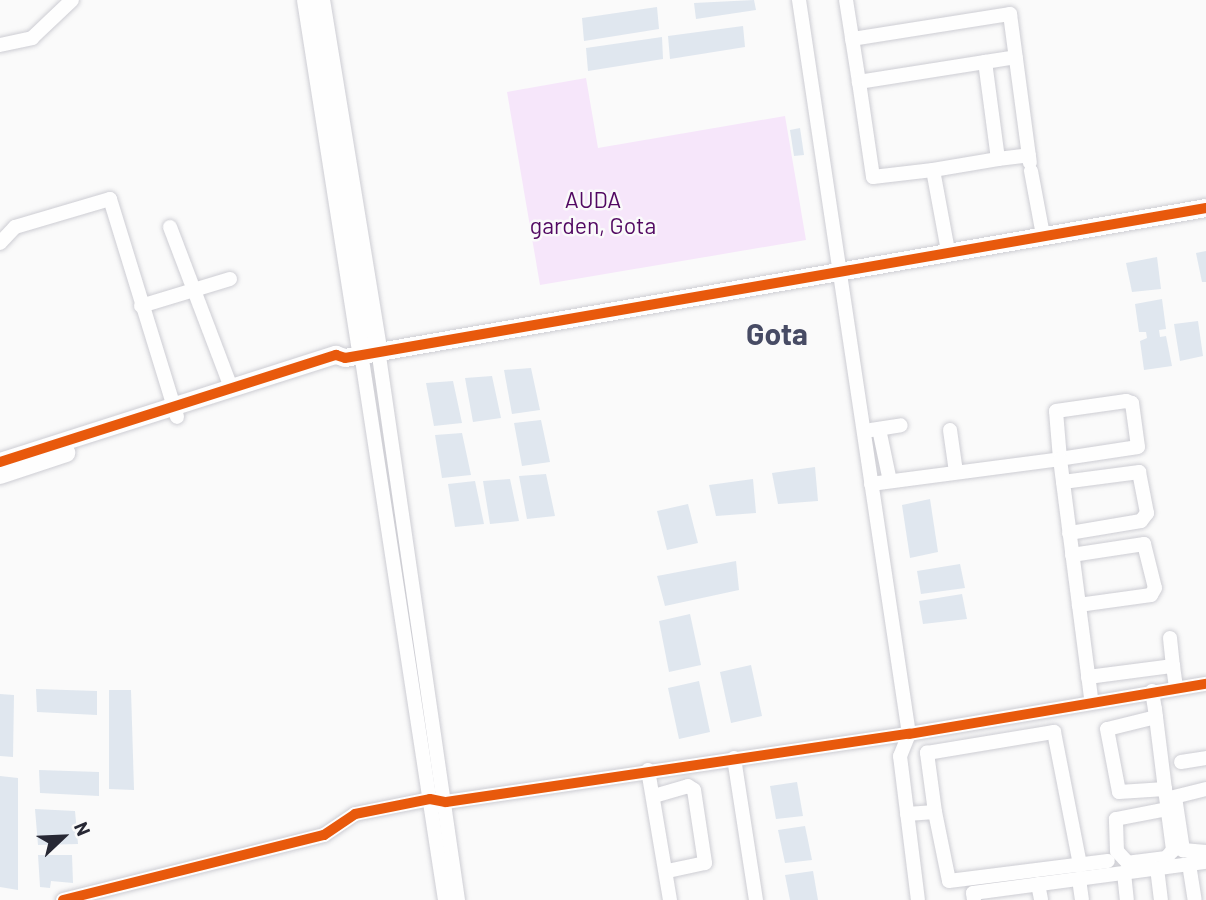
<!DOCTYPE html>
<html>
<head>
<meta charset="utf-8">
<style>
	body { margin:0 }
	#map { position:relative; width:1206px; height:900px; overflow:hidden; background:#fafafa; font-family:Barlow,sans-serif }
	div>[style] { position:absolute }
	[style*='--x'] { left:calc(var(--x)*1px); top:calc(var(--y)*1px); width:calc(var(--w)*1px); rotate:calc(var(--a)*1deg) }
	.green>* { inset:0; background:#f6e6fa }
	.building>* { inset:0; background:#e0e7ef }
	.roads { filter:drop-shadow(0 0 2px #cdcdd3) drop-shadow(0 0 2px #cdcdd3) }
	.minor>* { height:14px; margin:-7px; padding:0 7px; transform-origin:7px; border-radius:7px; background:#fefefe }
	.tertiary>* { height:18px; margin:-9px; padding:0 9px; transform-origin:9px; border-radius:9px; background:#fefefe }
	.cycleway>* { height:10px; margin:-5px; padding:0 5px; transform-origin:5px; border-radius:5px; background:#e8590c }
	span { translate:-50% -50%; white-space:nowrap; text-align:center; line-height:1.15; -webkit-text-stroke:5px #fafafa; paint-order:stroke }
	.park-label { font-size:23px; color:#520962 }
	.district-label { font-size:30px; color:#474b64; font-weight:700 }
	.north { position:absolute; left:28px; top:802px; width:70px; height:70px; -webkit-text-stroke:5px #fafafa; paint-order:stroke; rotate:67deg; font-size:19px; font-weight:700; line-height:28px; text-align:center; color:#272834 }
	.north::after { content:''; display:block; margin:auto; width:24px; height:32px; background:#272834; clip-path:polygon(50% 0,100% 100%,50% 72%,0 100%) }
</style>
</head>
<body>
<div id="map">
	<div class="green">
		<div style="clip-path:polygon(586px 78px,598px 148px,785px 116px,806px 240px,540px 285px,507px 92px)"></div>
	</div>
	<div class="building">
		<div style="clip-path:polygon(754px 0,756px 10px,696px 19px,694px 3px)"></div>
		<div style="clip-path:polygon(657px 7px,659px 29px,584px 41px,582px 18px)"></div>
		<div style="clip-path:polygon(743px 26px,745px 47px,670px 59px,668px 36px)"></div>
		<div style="clip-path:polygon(662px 37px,663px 59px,588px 71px,586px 48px)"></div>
		<div style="clip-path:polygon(800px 128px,804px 155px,794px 156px,790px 130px)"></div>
		<div style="clip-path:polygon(1206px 251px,1206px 282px,1202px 282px,1196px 253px)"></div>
		<div style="clip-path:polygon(1157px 257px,1161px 289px,1132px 292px,1126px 263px)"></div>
		<div style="clip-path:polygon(1162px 299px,1166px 329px,1159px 330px,1160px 337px,1166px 336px,1172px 366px,1144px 370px,1140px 341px,1147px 338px,1146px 332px,1139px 332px,1135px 304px)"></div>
		<div style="clip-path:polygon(1198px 321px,1203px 356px,1180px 361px,1174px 324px)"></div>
		<div style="clip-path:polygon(531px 368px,540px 410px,512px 414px,504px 370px)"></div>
		<div style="clip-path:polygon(492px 376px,501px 418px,473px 422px,465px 378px)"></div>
		<div style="clip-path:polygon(453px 381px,462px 423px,434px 426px,426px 383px)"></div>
		<div style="clip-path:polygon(541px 420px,550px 462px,522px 466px,514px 423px)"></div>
		<div style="clip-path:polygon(462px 433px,471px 475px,442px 478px,435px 435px)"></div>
		<div style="clip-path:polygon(815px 467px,818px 501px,778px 504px,772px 473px)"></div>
		<div style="clip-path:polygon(546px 474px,555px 516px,527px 519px,519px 476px)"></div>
		<div style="clip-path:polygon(510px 479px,519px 521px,490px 524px,483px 481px)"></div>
		<div style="clip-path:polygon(753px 479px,756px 513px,716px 516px,709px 485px)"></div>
		<div style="clip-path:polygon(475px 481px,484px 524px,455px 527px,448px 484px)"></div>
		<div style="clip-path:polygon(930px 499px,938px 552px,910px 558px,902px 505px)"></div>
		<div style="clip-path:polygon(688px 504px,698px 543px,667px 550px,657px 511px)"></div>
		<div style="clip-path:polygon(736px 561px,739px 590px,665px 606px,657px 576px)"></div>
		<div style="clip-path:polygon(960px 564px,965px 588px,921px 594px,917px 571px)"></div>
		<div style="clip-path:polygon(962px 594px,967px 619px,923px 624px,919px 601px)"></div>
		<div style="clip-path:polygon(690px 614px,701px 665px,669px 672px,659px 621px)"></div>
		<div style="clip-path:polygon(751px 665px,762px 716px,731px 723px,720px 672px)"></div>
		<div style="clip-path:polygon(699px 681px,710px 732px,679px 739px,668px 688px)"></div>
		<div style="clip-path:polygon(36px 689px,97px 691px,97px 715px,37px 712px)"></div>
		<div style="clip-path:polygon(109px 690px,131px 690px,134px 790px,109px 789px)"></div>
		<div style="clip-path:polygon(0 694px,14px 695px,13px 757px,0 756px)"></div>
		<div style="clip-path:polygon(39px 770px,99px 772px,99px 796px,40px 793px)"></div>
		<div style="clip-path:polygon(0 776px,18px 778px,18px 890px,0 887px)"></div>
		<div style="clip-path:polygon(797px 782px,803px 816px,776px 819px,770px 786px)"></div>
		<div style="clip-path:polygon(35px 809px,75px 811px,78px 844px,38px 845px)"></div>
		<div style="clip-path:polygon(805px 826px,812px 860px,785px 863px,778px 830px)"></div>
		<div style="clip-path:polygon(38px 855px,72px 855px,73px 883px,51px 881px,50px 888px,40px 887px)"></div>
		<div style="clip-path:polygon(813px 871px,818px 900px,790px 900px,785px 875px)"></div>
	</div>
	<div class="roads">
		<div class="minor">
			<div style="--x:799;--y:0;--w:742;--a:81.48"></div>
			<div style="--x:909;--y:734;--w:24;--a:112"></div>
			<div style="--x:900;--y:756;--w:145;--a:82.9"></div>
			<div style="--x:846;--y:0;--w:83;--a:81"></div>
			<div style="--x:852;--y:39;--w:160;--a:-9"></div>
			<div style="--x:1010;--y:14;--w:150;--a:82.4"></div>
			<div style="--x:0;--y:45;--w:33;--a:-12"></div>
			<div style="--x:32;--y:38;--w:55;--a:-43.5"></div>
			<div style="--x:985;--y:62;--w:31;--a:-9"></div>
			<div style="--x:998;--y:159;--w:31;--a:-7"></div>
			<div style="--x:933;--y:170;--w:66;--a:-9.6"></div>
			<div style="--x:998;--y:159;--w:98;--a:-97.6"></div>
			<div style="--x:985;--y:62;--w:128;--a:171"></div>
			<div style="--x:859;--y:82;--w:96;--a:81.6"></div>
			<div style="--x:873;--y:177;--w:60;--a:-6.7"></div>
			<div style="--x:933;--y:170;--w:82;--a:79.5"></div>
			<div style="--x:1031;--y:171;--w:65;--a:79.4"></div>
			<div style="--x:170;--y:227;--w:172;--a:69.2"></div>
			<div style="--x:0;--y:243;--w:22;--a:-47"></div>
			<div style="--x:15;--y:227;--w:99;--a:-16.4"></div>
			<div style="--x:110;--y:199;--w:228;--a:72.9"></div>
			<div style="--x:141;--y:306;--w:93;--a:-16.9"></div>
			<div style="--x:378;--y:349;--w:557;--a:81.74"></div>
			<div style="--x:361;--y:353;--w:553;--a:81.27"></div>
			<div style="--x:1126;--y:401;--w:6;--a:18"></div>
			<div style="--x:1132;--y:403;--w:44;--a:82.2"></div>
			<div style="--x:1138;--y:447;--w:79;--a:171.3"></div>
			<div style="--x:1060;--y:459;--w:48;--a:-94.8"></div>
			<div style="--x:1056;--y:411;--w:71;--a:-8.1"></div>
			<div style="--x:879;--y:429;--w:53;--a:78.1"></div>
			<div style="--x:871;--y:430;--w:30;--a:-9"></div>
			<div style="--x:950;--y:430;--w:42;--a:81.9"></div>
			<div style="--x:1063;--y:482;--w:77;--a:-7.5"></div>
			<div style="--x:1139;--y:472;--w:42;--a:79"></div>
			<div style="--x:1147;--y:513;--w:10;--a:127"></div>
			<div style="--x:1141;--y:521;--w:73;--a:170.5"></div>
			<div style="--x:871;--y:484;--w:191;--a:-7.5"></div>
			<div style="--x:1060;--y:459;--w:242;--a:82.6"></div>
			<div style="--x:1072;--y:555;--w:73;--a:-8.7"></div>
			<div style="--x:1144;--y:544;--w:45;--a:76"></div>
			<div style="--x:1155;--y:588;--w:8;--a:120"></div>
			<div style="--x:1151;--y:595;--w:73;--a:172.1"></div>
			<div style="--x:1170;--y:638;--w:28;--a:84"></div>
			<div style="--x:1088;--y:677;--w:86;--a:-7.4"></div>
			<div style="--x:1173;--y:666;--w:22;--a:82"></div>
			<div style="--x:1152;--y:691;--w:18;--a:81"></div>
			<div style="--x:1155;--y:709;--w:81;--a:82.9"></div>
			<div style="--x:1165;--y:789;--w:62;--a:82.5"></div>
			<div style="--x:1173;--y:850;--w:11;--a:131"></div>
			<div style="--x:1166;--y:858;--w:38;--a:173"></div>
			<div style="--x:1128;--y:863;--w:16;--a:-133"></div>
			<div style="--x:1117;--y:851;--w:32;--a:-92"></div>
			<div style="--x:1116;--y:819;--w:53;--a:-10.9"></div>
			<div style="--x:1156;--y:717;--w:50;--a:166.2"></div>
			<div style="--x:1107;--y:729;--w:64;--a:79.2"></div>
			<div style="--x:1119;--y:792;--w:46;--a:-3.7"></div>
			<div style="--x:734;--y:758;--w:144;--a:81.2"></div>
			<div style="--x:1181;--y:762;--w:25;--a:-9"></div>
			<div style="--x:648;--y:770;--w:132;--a:80.4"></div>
			<div style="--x:1206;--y:789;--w:32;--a:166"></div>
			<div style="--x:1175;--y:797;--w:54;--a:81.4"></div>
			<div style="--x:1183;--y:850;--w:23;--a:5"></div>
			<div style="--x:654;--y:796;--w:35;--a:-16"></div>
			<div style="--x:688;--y:786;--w:7;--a:34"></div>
			<div style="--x:694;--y:790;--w:74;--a:81.4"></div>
			<div style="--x:705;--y:863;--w:40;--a:168"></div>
			<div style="--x:935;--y:812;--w:60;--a:-97.7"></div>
			<div style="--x:927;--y:753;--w:129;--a:-9.4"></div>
			<div style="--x:1054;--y:732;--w:136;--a:78.9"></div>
			<div style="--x:907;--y:814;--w:28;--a:-4"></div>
			<div style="--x:935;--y:812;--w:70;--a:78.5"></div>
			<div style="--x:949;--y:881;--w:160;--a:-7.2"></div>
			<div style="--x:1189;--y:864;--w:36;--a:81"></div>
			<div style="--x:1157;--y:868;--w:32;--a:83"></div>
			<div style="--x:1124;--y:873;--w:27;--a:84"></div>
			<div style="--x:1079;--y:879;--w:21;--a:82"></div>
			<div style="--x:1038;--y:884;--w:16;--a:79"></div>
			<div style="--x:63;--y:900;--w:269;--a:-14"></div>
			<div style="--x:324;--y:835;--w:37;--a:-34"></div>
			<div style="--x:355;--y:814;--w:76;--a:-11.3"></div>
			<div style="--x:430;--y:799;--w:16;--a:11"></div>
			<div style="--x:446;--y:802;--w:468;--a:-8.4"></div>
			<div style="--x:909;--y:734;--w:301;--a:-9.6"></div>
			<div style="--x:974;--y:900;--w:7;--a:-98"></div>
			<div style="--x:973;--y:893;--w:235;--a:-7.6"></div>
		</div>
		<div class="tertiary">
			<div style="--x:306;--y:0;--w:357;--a:81.1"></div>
			<div style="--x:321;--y:0;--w:354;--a:80.7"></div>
			<div style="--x:0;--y:462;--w:353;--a:-17.7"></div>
			<div style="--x:336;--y:355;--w:9;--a:18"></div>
			<div style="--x:345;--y:358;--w:874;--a:-9.88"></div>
			<div style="--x:0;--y:475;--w:70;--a:-18.4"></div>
		</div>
	</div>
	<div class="cycleway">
		<div style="--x:0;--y:462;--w:353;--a:-17.7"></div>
		<div style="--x:336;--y:355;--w:9;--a:18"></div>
		<div style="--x:345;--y:358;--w:874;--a:-9.88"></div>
		<div style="--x:63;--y:900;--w:269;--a:-14"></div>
		<div style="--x:324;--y:835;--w:37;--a:-34"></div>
		<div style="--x:355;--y:814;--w:76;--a:-11.3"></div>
		<div style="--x:430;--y:799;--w:16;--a:11"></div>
		<div style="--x:446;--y:802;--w:468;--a:-8.4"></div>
		<div style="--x:909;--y:734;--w:301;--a:-9.6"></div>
	</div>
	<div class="park-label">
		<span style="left:593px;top:212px">AUDA<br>garden, Gota</span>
	</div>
	<div class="district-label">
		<span style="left:777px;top:333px">Gota</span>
	</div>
	<div class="north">N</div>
</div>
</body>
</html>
